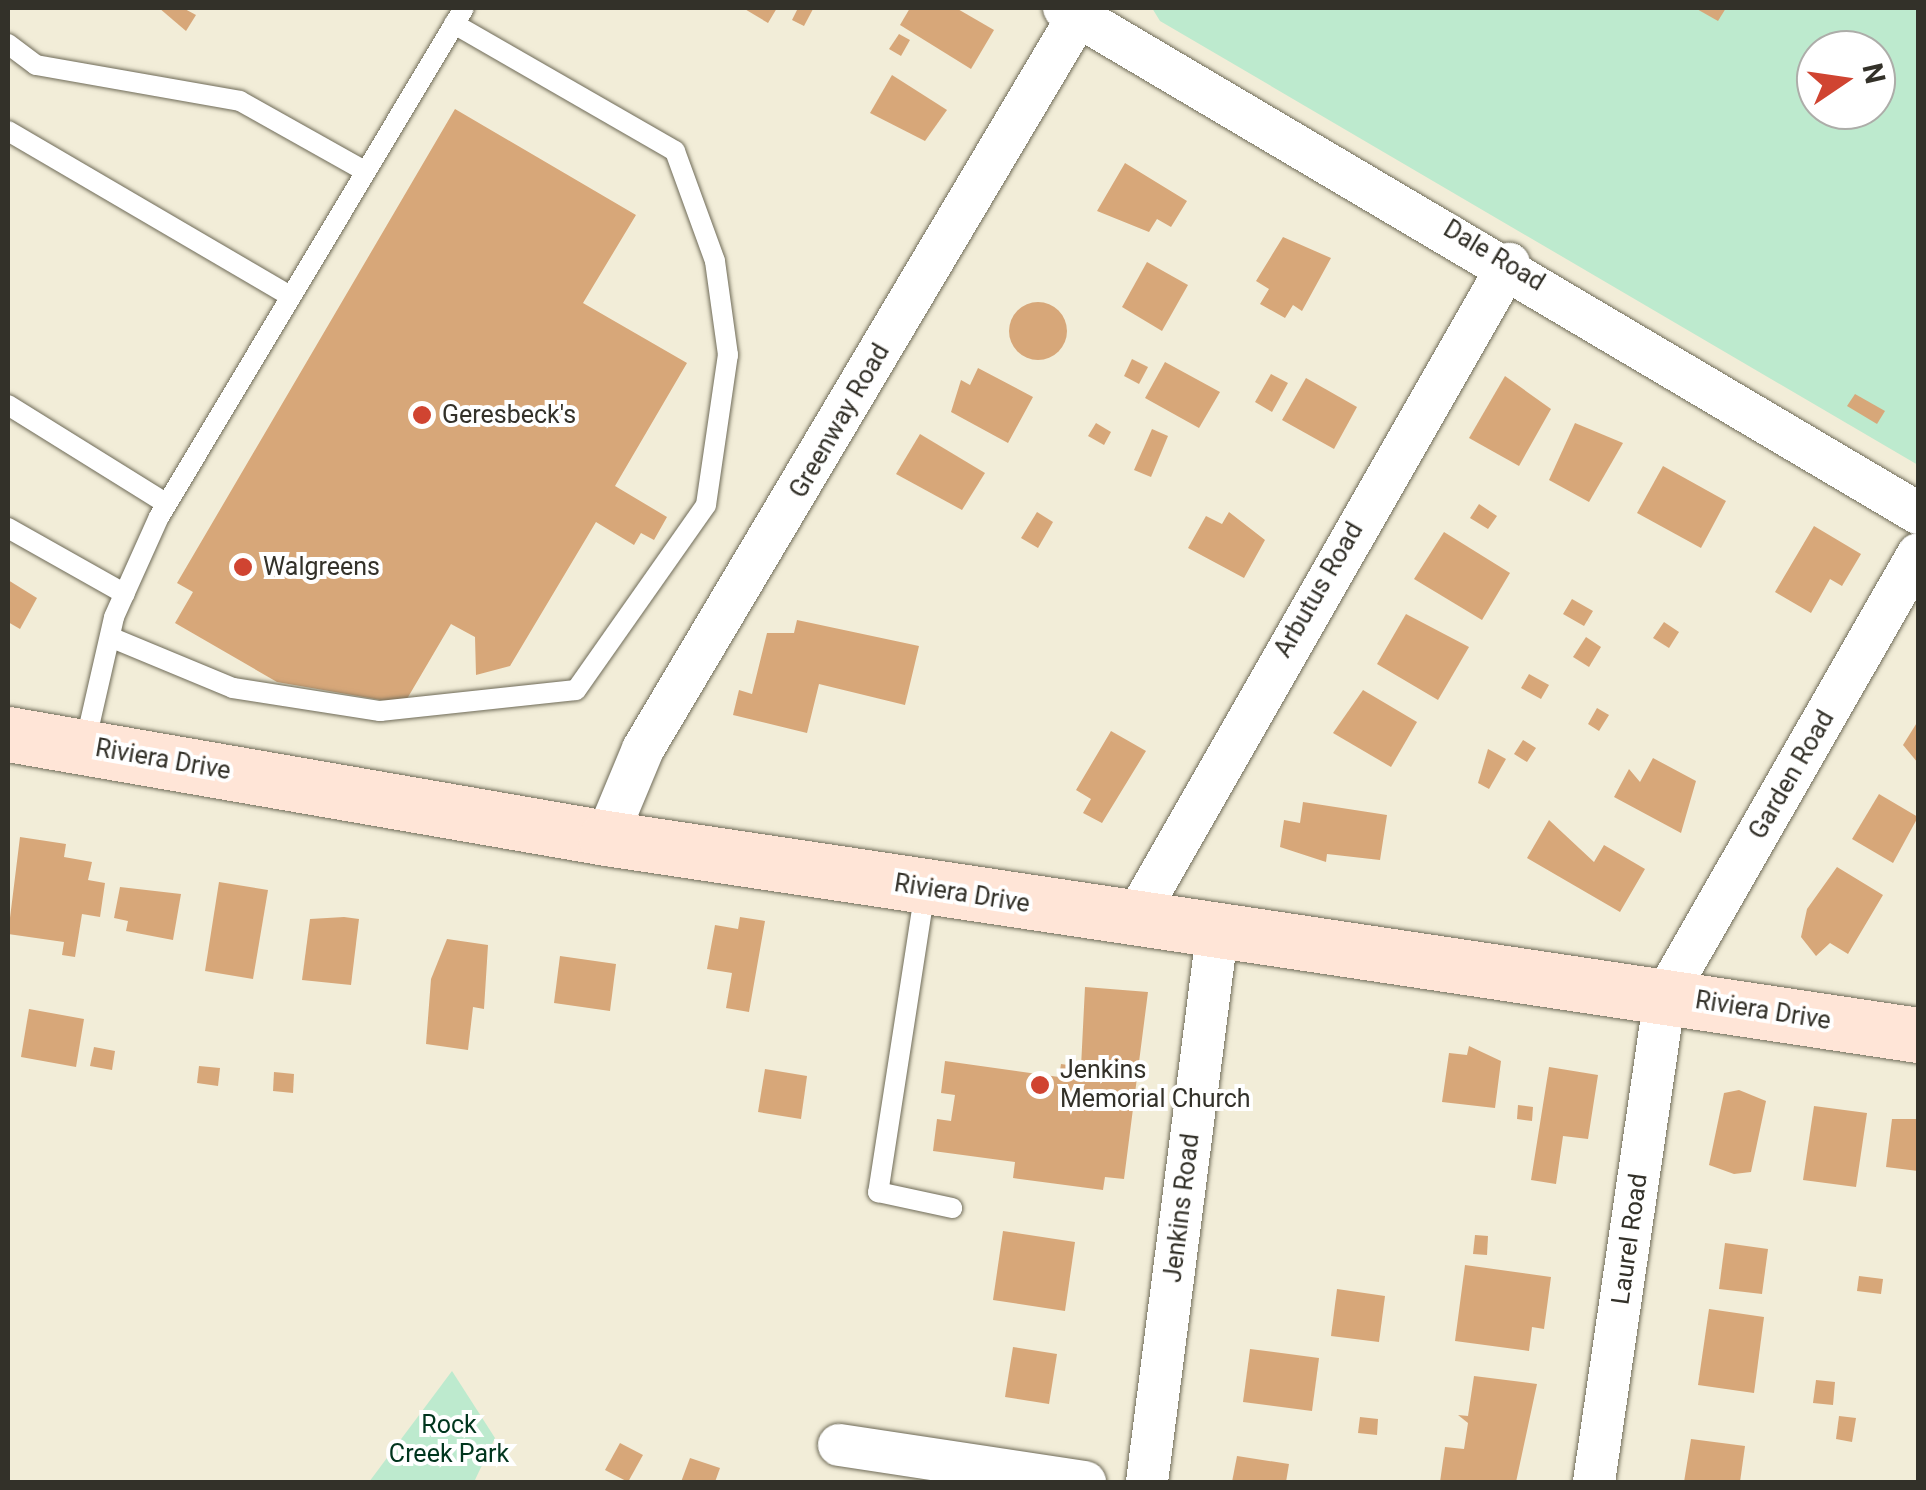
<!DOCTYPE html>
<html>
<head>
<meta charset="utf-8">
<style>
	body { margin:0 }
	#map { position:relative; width:1926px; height:1490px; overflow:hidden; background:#f2edd8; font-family:Roboto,sans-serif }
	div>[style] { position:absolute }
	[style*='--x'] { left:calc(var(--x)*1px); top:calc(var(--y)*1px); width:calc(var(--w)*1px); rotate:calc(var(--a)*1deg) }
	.green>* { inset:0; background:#bdeace }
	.building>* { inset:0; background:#d7a779 }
	.round { border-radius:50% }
	.roads { filter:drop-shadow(0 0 2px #6f6b58) drop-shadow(0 0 2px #6f6b58) }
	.lane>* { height:20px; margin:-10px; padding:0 10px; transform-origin:10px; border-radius:10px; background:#fff }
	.street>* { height:42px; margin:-21px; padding:0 21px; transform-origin:21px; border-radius:21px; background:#fff }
	.secondary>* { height:55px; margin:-27.5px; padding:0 27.5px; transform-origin:27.5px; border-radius:27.5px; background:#ffe5d7 }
	.dots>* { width:28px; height:28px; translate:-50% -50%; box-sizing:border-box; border:5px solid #fff; border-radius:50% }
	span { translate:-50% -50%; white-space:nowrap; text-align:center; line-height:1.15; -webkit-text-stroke:8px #fff; paint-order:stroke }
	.street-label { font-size:25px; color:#333129 }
	.poi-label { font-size:25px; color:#333129 }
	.left { translate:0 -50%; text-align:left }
	.park-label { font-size:25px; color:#00351d }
	.frame { position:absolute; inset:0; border:10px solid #333129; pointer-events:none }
	.north { position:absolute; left:1796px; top:30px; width:100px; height:100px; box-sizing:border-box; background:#fff; border:2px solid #adada9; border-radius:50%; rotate:77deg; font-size:28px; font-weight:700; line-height:40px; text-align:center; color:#333129 }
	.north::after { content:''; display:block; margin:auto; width:35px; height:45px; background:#d04431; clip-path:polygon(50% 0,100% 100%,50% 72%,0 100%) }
</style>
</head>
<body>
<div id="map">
	<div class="green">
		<div style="clip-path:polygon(evenodd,1152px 8px,1918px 8px,1918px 465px,1160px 21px,1152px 8px,1816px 50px,1876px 50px,1876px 110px,1816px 110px,1816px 50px)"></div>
		<div style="clip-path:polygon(452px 1371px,495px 1438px,474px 1482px,369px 1482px)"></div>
	</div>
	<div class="building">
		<div style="clip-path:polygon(159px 8px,183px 8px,196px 15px,186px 31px)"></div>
		<div style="clip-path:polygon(743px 8px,777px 8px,768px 23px)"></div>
		<div style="clip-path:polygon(798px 8px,813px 9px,804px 26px,792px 20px)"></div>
		<div style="clip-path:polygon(956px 8px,994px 30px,971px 69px,900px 25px,910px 8px)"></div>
		<div style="clip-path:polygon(1695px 8px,1726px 8px,1718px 21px)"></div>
		<div style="clip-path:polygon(899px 34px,910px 40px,901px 56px,889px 49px)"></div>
		<div style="clip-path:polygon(892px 75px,947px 110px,925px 141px,870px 113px)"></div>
		<div style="clip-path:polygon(455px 109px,636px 215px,583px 303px,687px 363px,615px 486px,667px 517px,654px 540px,641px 533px,634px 545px,596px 522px,510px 666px,476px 675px,475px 637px,451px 624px,404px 704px,277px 682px,175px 623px,193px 592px,177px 583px)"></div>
		<div style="clip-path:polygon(1125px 163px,1187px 201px,1171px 227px,1157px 219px,1149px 232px,1097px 211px)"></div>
		<div style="clip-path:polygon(1283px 237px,1331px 258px,1302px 311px,1293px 305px,1285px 318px,1260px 304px,1269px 289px,1256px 281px)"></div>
		<div style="clip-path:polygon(1147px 262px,1188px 285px,1162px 331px,1122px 307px)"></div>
		<div class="round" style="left:1009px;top:302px;width:58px;height:58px"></div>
		<div style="clip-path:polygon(1132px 359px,1148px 367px,1139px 384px,1124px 376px)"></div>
		<div style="clip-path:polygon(1165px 362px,1220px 392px,1199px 428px,1145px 398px)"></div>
		<div style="clip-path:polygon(978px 368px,1033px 397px,1008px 443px,951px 412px,961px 380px,970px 385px)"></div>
		<div style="clip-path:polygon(1271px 374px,1288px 383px,1272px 412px,1255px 402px)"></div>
		<div style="clip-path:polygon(1505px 376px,1551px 409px,1519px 466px,1469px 438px)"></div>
		<div style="clip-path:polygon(1306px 378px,1357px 407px,1334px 449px,1282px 420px)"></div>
		<div style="clip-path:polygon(1855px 394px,1885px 411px,1877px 424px,1847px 406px)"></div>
		<div style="clip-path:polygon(1096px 423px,1111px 432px,1104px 445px,1088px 436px)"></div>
		<div style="clip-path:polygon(1575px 423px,1623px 443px,1589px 502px,1549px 480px)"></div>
		<div style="clip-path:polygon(1152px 429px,1168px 436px,1151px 477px,1134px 470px)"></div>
		<div style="clip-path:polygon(920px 434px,985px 473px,962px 510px,896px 474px)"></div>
		<div style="clip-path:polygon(1663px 466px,1726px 501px,1701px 548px,1637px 513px)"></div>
		<div style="clip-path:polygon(1479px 504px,1497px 516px,1488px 529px,1470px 518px)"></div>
		<div style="clip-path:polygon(1037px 512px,1053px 522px,1038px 548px,1021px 538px)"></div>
		<div style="clip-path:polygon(1229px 512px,1265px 540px,1244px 578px,1188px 548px,1206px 516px,1222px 524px)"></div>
		<div style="clip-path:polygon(1814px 526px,1861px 554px,1842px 586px,1830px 579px,1811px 613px,1775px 592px)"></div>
		<div style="clip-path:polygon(1444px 532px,1510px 573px,1482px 620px,1414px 579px)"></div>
		<div style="clip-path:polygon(8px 580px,37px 598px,20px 629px,8px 622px)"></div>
		<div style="clip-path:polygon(1572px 599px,1593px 611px,1584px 626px,1563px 614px)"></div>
		<div style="clip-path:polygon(1406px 614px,1469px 647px,1438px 700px,1377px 664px)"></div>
		<div style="clip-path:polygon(797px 620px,919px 646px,905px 705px,819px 684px,807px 733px,733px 715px,739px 690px,752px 694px,767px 633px,794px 633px)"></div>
		<div style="clip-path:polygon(1664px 622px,1679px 632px,1669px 648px,1653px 638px)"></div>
		<div style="clip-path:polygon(1586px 637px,1601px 647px,1589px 667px,1573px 657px)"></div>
		<div style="clip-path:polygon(1529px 674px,1549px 685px,1541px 699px,1521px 688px)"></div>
		<div style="clip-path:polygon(1363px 690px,1417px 722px,1391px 767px,1333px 733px)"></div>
		<div style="clip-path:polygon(1597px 708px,1609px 715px,1599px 731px,1588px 724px)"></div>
		<div style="clip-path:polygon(1918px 721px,1918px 763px,1903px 745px)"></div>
		<div style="clip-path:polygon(1111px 731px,1146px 751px,1102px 823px,1083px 813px,1091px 799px,1076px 790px)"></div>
		<div style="clip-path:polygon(1523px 740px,1536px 748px,1527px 762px,1514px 754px)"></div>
		<div style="clip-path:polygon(1488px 749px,1506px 759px,1489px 789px,1478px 783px)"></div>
		<div style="clip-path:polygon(1653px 758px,1696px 781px,1681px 833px,1614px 797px,1629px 769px,1640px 782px)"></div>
		<div style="clip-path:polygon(1879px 794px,1918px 817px,1893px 863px,1852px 839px)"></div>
		<div style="clip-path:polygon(1303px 802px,1387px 815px,1380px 860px,1327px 854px,1326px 862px,1280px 847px,1284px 820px,1300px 823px)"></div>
		<div style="clip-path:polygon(1549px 820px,1594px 862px,1604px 845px,1645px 869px,1620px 912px,1527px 858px)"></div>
		<div style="clip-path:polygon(20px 837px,66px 844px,64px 857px,92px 862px,88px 880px,105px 883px,100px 917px,82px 914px,75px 957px,62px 955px,64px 942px,8px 934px)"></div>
		<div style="clip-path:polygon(1837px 867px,1883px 895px,1848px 954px,1830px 943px,1816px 956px,1801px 937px,1807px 909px)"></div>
		<div style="clip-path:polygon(219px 882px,268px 890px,253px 979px,205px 971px)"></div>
		<div style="clip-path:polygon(120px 887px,181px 894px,173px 940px,126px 931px,128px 921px,114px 918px)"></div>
		<div style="clip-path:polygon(344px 917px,359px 919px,351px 985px,302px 980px,310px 919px)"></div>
		<div style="clip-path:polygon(740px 917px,765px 921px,749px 1012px,726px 1008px,732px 973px,707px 969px,715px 925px,738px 929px)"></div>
		<div style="clip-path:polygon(447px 939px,488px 945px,484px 1009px,473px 1007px,468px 1050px,426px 1044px,431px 979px)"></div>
		<div style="clip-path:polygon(560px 956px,616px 964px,610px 1011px,554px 1003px)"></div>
		<div style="clip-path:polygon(1085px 987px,1148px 992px,1124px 1179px,1105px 1177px,1103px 1190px,1013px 1178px,1015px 1162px,933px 1151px,937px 1119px,951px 1121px,955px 1095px,941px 1093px,945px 1061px,1059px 1077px,1061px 1064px,1081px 1067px)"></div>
		<div style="clip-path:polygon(29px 1009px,84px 1019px,76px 1067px,21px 1057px)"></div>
		<div style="clip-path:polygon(1469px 1046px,1501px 1061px,1495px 1108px,1442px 1102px,1449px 1053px,1467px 1055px)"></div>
		<div style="clip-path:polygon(94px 1047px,115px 1051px,112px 1070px,90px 1066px)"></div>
		<div style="clip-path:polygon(199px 1066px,220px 1068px,218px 1086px,197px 1083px)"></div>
		<div style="clip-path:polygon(1549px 1067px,1598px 1075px,1588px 1139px,1563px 1136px,1556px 1184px,1531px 1180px)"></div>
		<div style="clip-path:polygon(765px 1069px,807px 1076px,801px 1119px,758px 1112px)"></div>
		<div style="clip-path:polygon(274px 1072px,294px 1074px,293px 1093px,273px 1091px)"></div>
		<div style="clip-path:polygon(1739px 1090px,1766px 1101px,1751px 1172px,1734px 1174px,1709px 1165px,1724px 1093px)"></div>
		<div style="clip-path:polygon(1518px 1105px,1533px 1107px,1532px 1121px,1517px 1119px)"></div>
		<div style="clip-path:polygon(1814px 1106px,1867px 1113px,1856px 1187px,1803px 1180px)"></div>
		<div style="clip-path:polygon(1892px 1119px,1918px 1119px,1918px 1171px,1886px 1167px)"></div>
		<div style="clip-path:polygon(1003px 1231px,1075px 1242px,1065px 1311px,993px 1300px)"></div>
		<div style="clip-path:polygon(1475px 1235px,1488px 1236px,1487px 1255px,1473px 1254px)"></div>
		<div style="clip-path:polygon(1725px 1243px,1768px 1249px,1762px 1294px,1719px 1289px)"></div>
		<div style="clip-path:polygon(1465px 1265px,1551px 1277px,1544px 1329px,1532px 1327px,1529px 1351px,1455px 1341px)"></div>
		<div style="clip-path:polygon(1859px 1276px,1883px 1279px,1881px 1294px,1857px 1291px)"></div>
		<div style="clip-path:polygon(1337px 1289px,1385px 1296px,1379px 1342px,1331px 1336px)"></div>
		<div style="clip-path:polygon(1709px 1309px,1764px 1317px,1754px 1393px,1698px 1385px)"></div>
		<div style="clip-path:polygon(1013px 1347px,1057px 1354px,1049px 1404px,1005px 1397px)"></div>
		<div style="clip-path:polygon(1250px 1349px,1319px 1358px,1312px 1411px,1243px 1402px)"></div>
		<div style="clip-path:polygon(1474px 1376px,1537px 1384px,1516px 1482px,1440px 1482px,1445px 1447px,1464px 1449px,1468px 1423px,1458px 1415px,1468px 1416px)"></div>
		<div style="clip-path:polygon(1816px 1380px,1835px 1382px,1833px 1405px,1813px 1403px)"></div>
		<div style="clip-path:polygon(1839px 1416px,1856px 1418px,1852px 1442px,1836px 1439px)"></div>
		<div style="clip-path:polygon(1360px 1417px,1378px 1419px,1377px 1435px,1358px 1433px)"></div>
		<div style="clip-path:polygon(1691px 1439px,1745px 1446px,1740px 1482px,1684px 1482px)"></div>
		<div style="clip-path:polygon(620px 1443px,643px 1455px,628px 1482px,605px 1470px)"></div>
		<div style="clip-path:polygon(1237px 1456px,1289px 1464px,1286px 1482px,1232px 1482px)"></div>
		<div style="clip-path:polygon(690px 1458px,720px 1468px,715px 1482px,681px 1482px)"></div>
	</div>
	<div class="roads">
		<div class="lane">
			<div style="--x:8;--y:44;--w:35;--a:37"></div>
			<div style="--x:36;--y:65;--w:207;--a:10"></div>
			<div style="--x:240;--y:101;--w:141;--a:29.3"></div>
			<div style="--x:8;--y:131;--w:325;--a:30.3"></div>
			<div style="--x:8;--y:405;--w:187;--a:31.9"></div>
			<div style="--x:8;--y:528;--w:134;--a:29.4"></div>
			<div style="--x:110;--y:637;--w:133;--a:22.5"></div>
			<div style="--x:233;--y:688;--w:149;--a:8.9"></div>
			<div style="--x:380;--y:711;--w:197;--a:-6.1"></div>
			<div style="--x:576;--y:690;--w:226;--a:-54.9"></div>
			<div style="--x:706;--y:505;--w:152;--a:-81.7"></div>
			<div style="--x:728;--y:355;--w:95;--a:-97.9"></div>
			<div style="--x:715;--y:261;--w:117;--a:-110"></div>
			<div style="--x:675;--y:151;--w:255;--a:-150.1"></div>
			<div style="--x:85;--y:744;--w:130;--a:-77.1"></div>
			<div style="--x:114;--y:617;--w:110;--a:-65.8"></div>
			<div style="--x:159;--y:517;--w:593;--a:-59.07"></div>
			<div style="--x:925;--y:890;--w:306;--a:98.8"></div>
			<div style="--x:878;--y:1192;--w:76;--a:12.2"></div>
		</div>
		<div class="street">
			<div style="--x:1064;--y:8;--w:992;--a:30.6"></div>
			<div style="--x:606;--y:838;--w:96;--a:-67.4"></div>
			<div style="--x:643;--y:749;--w:862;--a:-59.3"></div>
			<div style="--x:1134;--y:920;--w:756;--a:-60.25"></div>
			<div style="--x:839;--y:1445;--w:249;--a:8.6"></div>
			<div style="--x:1147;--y:1482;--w:552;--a:-82.72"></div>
			<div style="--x:1594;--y:1482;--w:491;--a:-81.7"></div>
			<div style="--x:1665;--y:996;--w:509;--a:-60.21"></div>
		</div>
		<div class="secondary">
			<div style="--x:8;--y:734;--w:607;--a:9.87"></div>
			<div style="--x:606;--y:838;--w:1327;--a:8.54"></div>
		</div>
	</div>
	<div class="dots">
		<div style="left:422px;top:415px;background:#d04431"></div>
		<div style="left:243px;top:567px;background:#d04431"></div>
		<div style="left:1040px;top:1085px;background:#d04431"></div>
	</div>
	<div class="street-label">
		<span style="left:1494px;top:256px;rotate:31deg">Dale Road</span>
		<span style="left:840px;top:421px;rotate:-60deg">Greenway Road</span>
		<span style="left:1319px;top:590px;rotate:-60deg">Arbutus Road</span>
		<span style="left:163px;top:760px;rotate:10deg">Riviera Drive</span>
		<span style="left:1792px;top:775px;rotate:-60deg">Garden Road</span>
		<span style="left:962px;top:894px;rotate:9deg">Riviera Drive</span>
		<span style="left:1763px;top:1011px;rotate:9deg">Riviera Drive</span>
		<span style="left:1182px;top:1208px;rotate:-83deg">Jenkins Road</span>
		<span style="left:1630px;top:1239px;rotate:-82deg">Laurel Road</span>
	</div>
	<div class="poi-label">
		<span class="left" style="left:442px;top:415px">Geresbeck's</span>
		<span class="left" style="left:263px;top:567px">Walgreens</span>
		<span class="left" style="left:1060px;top:1085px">Jenkins<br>Memorial Church</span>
	</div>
	<div class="park-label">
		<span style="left:449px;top:1440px">Rock<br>Creek Park</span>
	</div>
	<div class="frame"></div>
	<div class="north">N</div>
</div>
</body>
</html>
